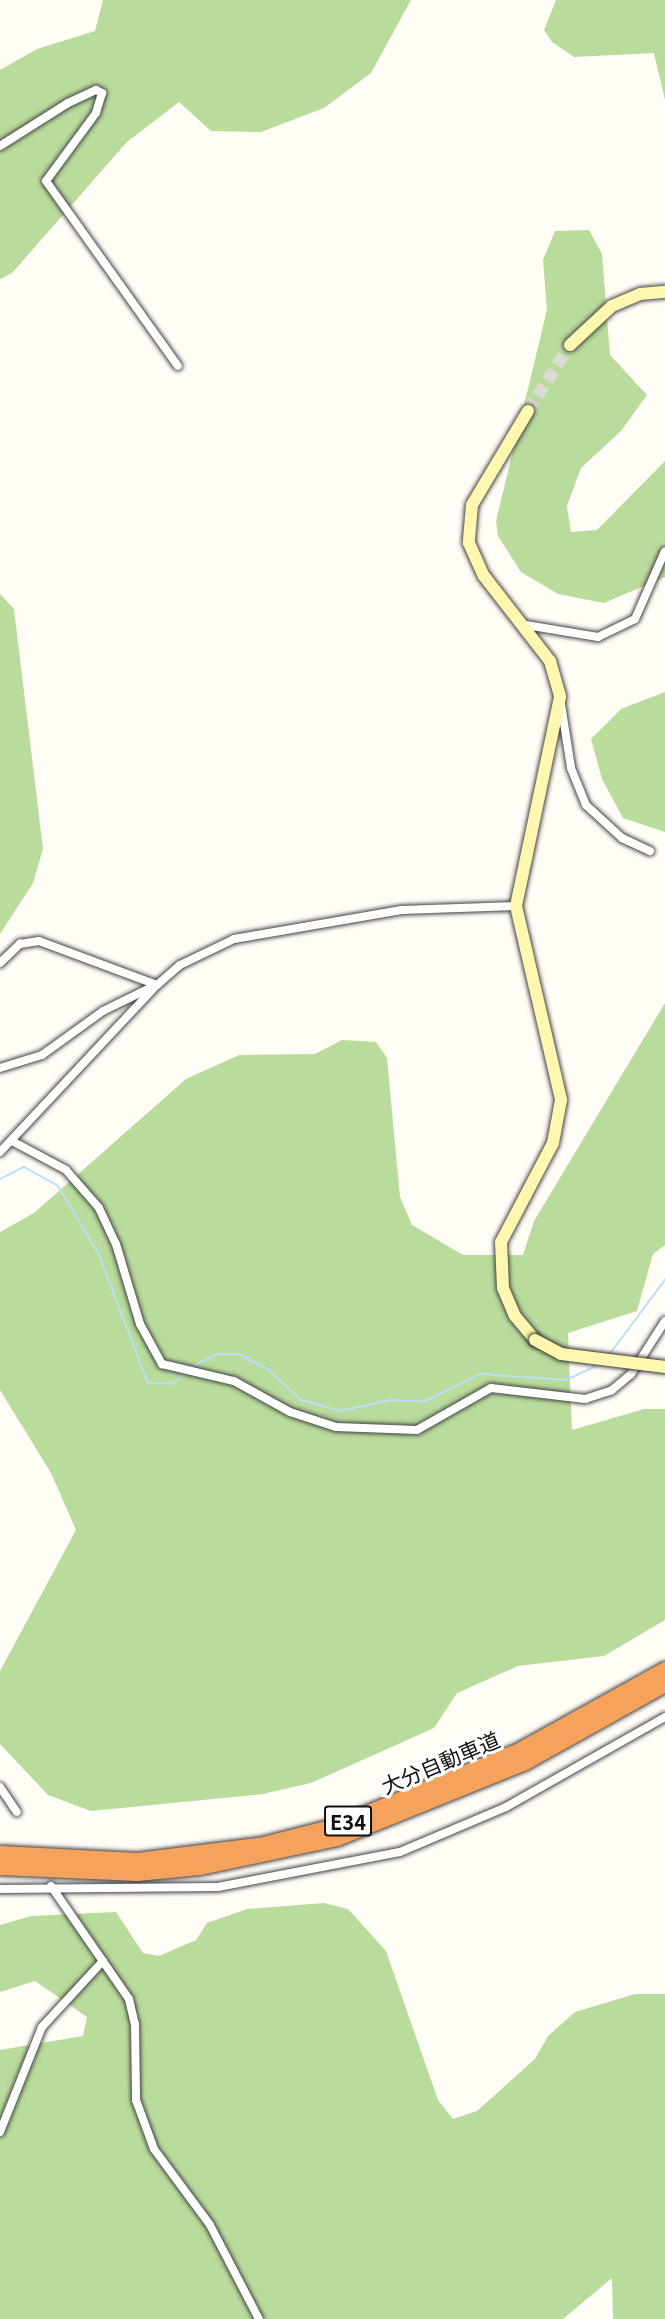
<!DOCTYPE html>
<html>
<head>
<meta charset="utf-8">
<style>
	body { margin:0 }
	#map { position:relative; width:665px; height:2319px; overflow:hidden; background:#fffdf5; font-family:Georgia,"Noto Sans JP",serif }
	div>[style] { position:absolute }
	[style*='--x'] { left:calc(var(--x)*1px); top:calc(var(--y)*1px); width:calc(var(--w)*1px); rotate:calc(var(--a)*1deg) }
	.forest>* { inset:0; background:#b9dc9c }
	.stream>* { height:2px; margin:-1px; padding:0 1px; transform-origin:1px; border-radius:1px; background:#b9e0f7 }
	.secondary-tunnel>* { height:12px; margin-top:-6px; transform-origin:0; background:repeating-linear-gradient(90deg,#dbdad3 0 12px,transparent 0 18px) }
	.roads { filter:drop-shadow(0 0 2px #444) drop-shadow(0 0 2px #444) }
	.street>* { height:8px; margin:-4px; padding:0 4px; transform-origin:4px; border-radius:4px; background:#fff }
	.secondary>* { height:12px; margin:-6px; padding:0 6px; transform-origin:6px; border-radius:6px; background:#fff6b0 }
	.highway>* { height:15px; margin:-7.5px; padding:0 7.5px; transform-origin:7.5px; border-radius:7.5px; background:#f5a25d }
	.bridges { filter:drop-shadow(0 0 2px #333) drop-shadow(0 0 2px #333) }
	.secondary-bridge>* { height:12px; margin:-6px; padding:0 6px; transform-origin:6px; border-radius:6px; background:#fff6b0 }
	span { translate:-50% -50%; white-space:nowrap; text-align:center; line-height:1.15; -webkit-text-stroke:6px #fff; paint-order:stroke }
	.shield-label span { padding:2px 4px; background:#fff; border:2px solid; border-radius:4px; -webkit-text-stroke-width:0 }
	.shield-label { font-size:20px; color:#111; font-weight:700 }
	.street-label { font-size:21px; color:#111 }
</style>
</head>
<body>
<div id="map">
	<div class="forest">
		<div style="clip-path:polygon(103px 0,411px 0,371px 73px,324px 108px,261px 132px,211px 131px,179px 102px,127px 142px,12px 273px,0 279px,0 70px,37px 49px,95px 31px)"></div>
		<div style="clip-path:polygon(556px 0,665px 0,665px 100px,654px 53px,574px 57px,552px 42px,544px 30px)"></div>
		<div style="clip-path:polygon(589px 230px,602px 254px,610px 355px,647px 395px,621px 431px,581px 468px,567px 506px,571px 532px,597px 530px,665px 461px,665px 577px,604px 603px,558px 594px,521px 572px,498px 536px,496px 521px,547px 310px,543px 260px,555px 231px)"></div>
		<div style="clip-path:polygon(0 594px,14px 609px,43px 849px,33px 883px,0 934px)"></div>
		<div style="clip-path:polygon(665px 692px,665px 832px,623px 818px,602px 779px,591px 739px,621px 709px)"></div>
		<div style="clip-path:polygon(665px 1003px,665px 1245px,653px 1254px,637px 1311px,568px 1333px,572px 1430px,644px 1409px,665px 1409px,665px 1620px,604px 1656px,518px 1666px,457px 1693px,434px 1728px,311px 1783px,263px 1794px,91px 1811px,48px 1795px,0 1744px,0 1671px,76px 1530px,51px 1473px,0 1390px,0 1232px,34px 1213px,186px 1079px,239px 1055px,315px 1054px,342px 1040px,376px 1042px,387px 1058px,400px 1197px,412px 1225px,463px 1255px,523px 1255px,534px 1221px)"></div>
		<div style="clip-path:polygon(324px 1903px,348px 1909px,386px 1951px,438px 2100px,453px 2119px,477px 2111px,535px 2059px,548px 2036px,575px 2012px,635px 1994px,665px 1994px,665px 2319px,613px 2319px,612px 2278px,563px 2319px,0 2319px,0 2050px,83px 2036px,87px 2017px,35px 1981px,0 1992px,0 1925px,31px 1916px,116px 1912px,143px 1953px,159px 1956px,196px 1940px,207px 1923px,247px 1909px)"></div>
	</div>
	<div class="stream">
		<div style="--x:0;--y:1179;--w:27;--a:-27"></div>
		<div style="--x:24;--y:1167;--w:39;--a:29"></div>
		<div style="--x:58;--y:1186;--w:80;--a:59.3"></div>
		<div style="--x:99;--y:1255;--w:137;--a:69.1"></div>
		<div style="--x:148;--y:1383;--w:25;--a:2"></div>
		<div style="--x:173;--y:1384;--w:16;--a:-43"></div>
		<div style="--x:609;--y:1355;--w:94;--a:-53.3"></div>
		<div style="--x:192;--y:1367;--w:29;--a:-27"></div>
		<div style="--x:218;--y:1354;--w:21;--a:0"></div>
		<div style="--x:239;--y:1354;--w:34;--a:28"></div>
		<div style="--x:269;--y:1370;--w:44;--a:43.2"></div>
		<div style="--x:301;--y:1400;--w:41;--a:15.4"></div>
		<div style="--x:341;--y:1411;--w:50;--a:-12.7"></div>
		<div style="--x:390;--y:1400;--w:35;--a:2"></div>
		<div style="--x:425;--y:1401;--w:61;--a:-26.1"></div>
		<div style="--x:480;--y:1374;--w:86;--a:4"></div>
		<div style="--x:566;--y:1380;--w:38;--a:-25"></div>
	</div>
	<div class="secondary-tunnel">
		<div style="--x:528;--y:411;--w:78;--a:-57.5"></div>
	</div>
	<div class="roads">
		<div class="street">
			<div style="--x:0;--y:146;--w:80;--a:-32.3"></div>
			<div style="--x:68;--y:103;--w:31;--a:-25"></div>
			<div style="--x:96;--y:90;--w:7;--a:27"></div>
			<div style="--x:102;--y:93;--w:21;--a:107"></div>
			<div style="--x:96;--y:113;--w:84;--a:126.3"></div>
			<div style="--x:46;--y:181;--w:227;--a:54.5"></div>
			<div style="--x:526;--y:625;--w:73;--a:9.5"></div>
			<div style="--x:598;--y:637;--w:41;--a:-25.9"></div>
			<div style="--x:635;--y:619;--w:74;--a:-66.2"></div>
			<div style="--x:561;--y:704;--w:65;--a:81.1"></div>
			<div style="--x:571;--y:768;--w:40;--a:68"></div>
			<div style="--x:586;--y:805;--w:49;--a:42.5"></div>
			<div style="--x:622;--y:838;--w:31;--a:25"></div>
			<div style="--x:0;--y:963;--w:28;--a:-44"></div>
			<div style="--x:20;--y:944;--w:19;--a:-9"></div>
			<div style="--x:39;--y:941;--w:126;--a:20.4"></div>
			<div style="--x:0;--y:1068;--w:44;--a:-17.2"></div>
			<div style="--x:42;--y:1055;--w:75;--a:-35.8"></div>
			<div style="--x:103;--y:1011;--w:52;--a:-26.1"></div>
			<div style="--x:12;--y:1141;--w:61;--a:28.2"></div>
			<div style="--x:66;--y:1170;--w:50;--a:49"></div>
			<div style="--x:99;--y:1208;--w:40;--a:65"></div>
			<div style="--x:116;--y:1244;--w:84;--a:73.3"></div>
			<div style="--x:140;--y:1324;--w:46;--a:61.2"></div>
			<div style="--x:162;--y:1364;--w:74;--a:13.3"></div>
			<div style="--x:234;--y:1381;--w:64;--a:29"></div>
			<div style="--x:290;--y:1412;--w:48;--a:18.1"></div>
			<div style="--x:336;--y:1427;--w:81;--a:2.1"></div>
			<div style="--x:417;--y:1430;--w:85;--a:-29.6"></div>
			<div style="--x:491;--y:1388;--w:95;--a:6.7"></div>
			<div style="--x:585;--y:1399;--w:28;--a:-18"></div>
			<div style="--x:612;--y:1390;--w:25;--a:-40"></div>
			<div style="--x:631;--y:1374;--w:63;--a:-57.3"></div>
			<div style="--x:0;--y:1152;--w:229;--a:-46.8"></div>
			<div style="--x:157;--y:985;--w:30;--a:-41"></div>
			<div style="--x:180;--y:965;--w:60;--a:-25.7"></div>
			<div style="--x:234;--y:939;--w:170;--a:-9.8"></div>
			<div style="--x:402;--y:910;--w:114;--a:-2"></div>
			<div style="--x:0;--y:1787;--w:30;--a:56"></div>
			<div style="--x:51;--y:1886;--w:137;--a:55.4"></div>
			<div style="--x:129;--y:1999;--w:26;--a:77"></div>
			<div style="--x:135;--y:2024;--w:76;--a:89.2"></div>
			<div style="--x:136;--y:2100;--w:52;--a:69.8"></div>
			<div style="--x:154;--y:2149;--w:94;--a:53.6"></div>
			<div style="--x:210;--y:2225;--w:106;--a:62.5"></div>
			<div style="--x:0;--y:1889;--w:218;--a:-0.5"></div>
			<div style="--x:218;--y:1887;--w:185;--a:-10.9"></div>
			<div style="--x:400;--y:1852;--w:115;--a:-23"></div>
			<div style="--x:506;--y:1807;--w:183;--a:-29.5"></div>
			<div style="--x:0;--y:2132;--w:113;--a:-68.2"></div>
			<div style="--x:42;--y:2027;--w:90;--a:-47.3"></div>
		</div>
		<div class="secondary">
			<div style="--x:570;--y:345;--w:57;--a:-42.9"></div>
			<div style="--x:612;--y:306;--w:30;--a:-23"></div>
			<div style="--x:640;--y:294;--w:25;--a:-5"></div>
			<div style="--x:528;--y:411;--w:109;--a:120.8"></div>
			<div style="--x:472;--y:505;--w:38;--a:95"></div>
			<div style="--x:469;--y:543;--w:36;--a:66"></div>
			<div style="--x:484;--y:576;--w:108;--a:52.2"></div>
			<div style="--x:550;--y:661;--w:37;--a:74"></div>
			<div style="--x:560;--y:697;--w:214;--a:101.9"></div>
			<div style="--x:516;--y:906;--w:199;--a:76.9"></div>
			<div style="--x:561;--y:1100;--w:44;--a:100.5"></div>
			<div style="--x:553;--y:1143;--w:112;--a:117.7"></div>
			<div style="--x:501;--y:1242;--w:46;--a:87.5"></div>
			<div style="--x:503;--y:1288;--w:30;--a:67"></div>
			<div style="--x:515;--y:1316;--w:31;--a:50"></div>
		</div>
		<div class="highway">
			<div style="--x:0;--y:1853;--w:137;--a:2.9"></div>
			<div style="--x:137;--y:1860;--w:127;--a:-7.2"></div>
			<div style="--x:263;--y:1844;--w:73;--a:-14.2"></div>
			<div style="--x:334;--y:1826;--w:198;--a:-22.3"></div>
			<div style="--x:517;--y:1751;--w:169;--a:-29"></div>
			<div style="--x:0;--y:1867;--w:137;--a:2.5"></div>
			<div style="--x:137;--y:1873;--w:62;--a:-5.5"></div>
			<div style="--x:199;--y:1867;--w:141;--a:-11.9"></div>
			<div style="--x:337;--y:1838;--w:201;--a:-22"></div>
			<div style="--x:523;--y:1763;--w:162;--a:-29.1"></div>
		</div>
	</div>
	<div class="bridges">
		<div class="secondary-bridge">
			<div style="--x:535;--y:1340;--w:30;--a:28"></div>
			<div style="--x:561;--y:1354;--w:105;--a:7.1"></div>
		</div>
	</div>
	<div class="shield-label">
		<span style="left:348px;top:1821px">E34</span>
	</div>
	<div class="street-label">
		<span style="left:440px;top:1762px;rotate:-23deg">大分自動車道</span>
	</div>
</div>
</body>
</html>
